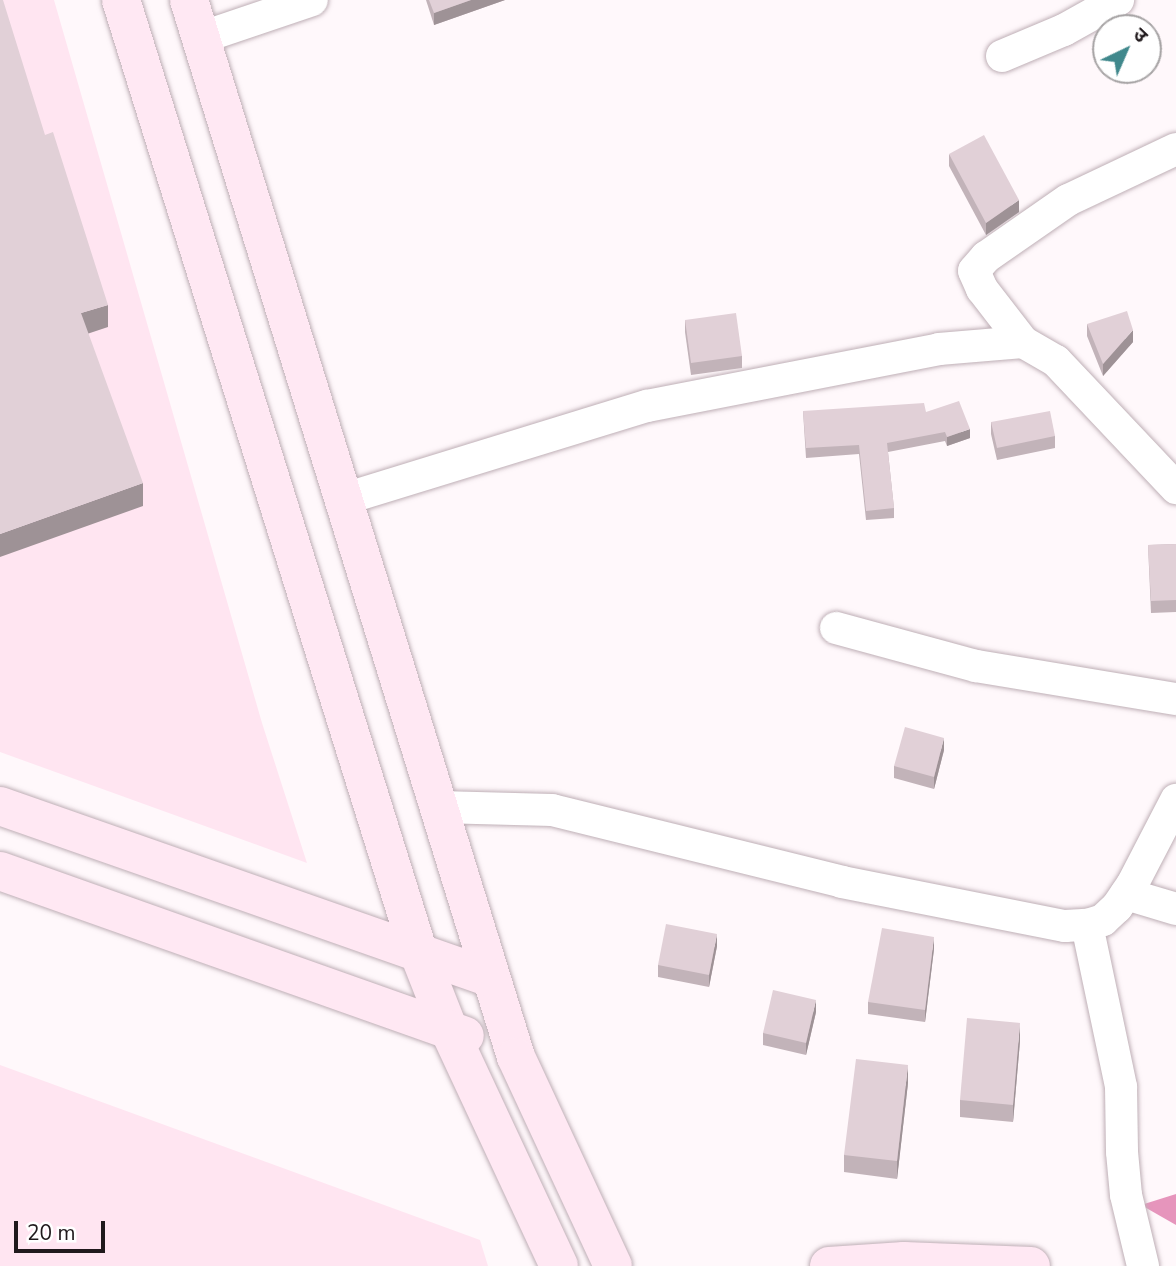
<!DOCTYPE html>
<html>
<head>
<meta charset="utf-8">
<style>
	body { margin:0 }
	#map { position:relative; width:1176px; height:1266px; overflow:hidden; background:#fff8fb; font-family:"Nunito Sans","Noto Sans Devanagari",sans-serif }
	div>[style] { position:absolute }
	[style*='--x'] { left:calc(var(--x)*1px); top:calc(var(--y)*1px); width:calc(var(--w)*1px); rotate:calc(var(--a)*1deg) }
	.built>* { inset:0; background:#ffe5f1 }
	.water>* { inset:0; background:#e695bc }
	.roads { filter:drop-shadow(0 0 2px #bfafb6) drop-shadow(0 0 2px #bfafb6) }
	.street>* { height:32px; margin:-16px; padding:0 16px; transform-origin:16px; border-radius:16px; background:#fff }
	.secondary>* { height:38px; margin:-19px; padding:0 19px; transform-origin:19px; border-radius:19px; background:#ffe8f3 }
	.wall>* { inset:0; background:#c2b3b9 }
	.shaded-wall>* { inset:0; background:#9e9296 }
	.building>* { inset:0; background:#e1d0d7 }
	span { translate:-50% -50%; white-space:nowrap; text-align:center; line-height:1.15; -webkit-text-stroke:5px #fff; paint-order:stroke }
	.north { position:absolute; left:1092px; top:14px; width:70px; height:70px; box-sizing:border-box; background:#fff; border:2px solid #a6a3a4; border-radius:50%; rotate:44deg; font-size:19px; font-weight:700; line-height:28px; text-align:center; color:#20191c }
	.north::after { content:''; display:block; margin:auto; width:24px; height:32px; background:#40888c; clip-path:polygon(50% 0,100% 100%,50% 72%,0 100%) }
	.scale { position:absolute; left:14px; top:1221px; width:91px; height:32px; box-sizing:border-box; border:4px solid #20191c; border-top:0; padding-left:9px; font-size:21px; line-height:24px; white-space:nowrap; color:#20191c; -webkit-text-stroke:5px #fff; paint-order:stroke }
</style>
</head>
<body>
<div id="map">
	<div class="built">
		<div style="clip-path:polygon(0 0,54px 0,262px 723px,307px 863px,0 752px)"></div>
		<div style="clip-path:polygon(0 1065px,480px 1240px,488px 1266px,0 1266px)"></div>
	</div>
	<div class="water">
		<div style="clip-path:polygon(1176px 1194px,1176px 1225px,1141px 1205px)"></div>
	</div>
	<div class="roads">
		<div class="street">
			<div style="--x:200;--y:38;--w:118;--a:-18.7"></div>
			<div style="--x:1002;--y:56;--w:67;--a:-22.8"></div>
			<div style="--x:1064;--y:30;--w:62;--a:-29.1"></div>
			<div style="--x:1176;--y:149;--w:119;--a:154.7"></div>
			<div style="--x:1068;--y:200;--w:100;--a:145.2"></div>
			<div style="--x:986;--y:257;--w:18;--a:131"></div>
			<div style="--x:974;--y:271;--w:20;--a:66"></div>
			<div style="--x:982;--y:289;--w:67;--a:52.3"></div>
			<div style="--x:1023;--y:342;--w:38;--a:30"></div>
			<div style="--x:1056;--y:361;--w:175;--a:46.6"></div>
			<div style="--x:344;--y:499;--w:317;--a:-17.1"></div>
			<div style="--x:647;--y:406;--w:298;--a:-11"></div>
			<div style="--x:939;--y:349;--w:84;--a:-4.8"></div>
			<div style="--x:836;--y:628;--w:145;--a:15.2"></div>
			<div style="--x:976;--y:666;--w:203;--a:9.4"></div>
			<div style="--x:439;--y:807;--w:113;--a:1.5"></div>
			<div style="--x:552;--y:810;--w:299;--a:13.9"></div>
			<div style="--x:842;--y:882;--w:227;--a:11.2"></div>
			<div style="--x:1065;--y:926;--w:22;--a:-3"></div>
			<div style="--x:1087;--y:925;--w:17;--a:-17"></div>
			<div style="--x:1103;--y:920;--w:19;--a:-43"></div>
			<div style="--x:1117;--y:907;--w:27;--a:-56"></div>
			<div style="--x:1132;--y:885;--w:96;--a:-62.6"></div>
			<div style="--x:1126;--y:894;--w:52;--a:16.7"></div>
			<div style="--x:1087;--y:925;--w:166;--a:78.1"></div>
			<div style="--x:1121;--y:1087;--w:65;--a:89.1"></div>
			<div style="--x:1122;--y:1152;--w:43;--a:84.7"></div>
			<div style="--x:1126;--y:1195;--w:73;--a:76.5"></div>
		</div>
		<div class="secondary">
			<div style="--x:121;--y:0;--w:999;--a:72.65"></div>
			<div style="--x:419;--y:954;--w:82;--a:68.5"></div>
			<div style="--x:449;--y:1030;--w:260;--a:65"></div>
			<div style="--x:189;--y:0;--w:1106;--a:72.81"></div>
			<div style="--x:516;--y:1057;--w:230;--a:65.1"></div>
			<div style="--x:0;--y:806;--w:520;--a:19.31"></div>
			<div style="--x:0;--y:871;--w:493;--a:19.5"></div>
			<div style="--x:829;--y:1266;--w:75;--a:-3.8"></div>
			<div style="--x:904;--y:1261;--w:127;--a:2.3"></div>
		</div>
	</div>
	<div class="wall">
		<div style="clip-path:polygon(426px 0,505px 0,434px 25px)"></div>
		<div style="clip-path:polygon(949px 154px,1019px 212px,986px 235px,949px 166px)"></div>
		<div style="clip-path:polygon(685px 320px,742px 356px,742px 368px,691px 375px,685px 332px)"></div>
		<div style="clip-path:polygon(1087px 324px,1133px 342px,1103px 376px,1087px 336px)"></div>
		<div style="clip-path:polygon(803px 411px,926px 412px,970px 438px,947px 446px,945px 441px,888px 452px,894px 508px,894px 518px,866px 520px,859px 454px,806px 458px)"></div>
		<div style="clip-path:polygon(991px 422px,1055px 436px,1055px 448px,997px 460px,991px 434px)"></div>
		<div style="clip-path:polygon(1176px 544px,1176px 612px,1151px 613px,1148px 545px)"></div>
		<div style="clip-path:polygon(944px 750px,934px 789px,894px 778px,894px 766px)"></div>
		<div style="clip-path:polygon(717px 946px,709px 987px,658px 977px,658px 965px)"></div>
		<div style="clip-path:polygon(934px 949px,925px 1022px,868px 1014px,868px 1002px)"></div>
		<div style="clip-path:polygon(816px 1012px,806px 1055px,763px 1045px,763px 1033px)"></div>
		<div style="clip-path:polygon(1020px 1041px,1013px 1122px,960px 1117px,960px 1100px)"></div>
		<div style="clip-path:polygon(908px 1083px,897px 1179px,844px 1172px,844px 1155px)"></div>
	</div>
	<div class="shaded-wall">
		<div style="clip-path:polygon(471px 0,505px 0,434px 25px,434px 13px)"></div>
		<div style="clip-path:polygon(1019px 200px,1019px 212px,986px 235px,986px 223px)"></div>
		<div style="clip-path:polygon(108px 305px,108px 327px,81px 336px,81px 313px)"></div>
		<div style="clip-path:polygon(1133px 330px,1133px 342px,1103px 376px,1103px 364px)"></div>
		<div style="clip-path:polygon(970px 429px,970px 438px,947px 446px,947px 437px)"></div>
		<div style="clip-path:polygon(143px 483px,143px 506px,0 557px,0 534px)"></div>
		<div style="clip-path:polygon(944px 738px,944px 750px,934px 789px,934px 777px)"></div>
		<div style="clip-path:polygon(717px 934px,717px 946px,709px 987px,709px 975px)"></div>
		<div style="clip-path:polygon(934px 937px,934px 949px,925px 1022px,925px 1010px)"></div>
		<div style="clip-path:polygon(816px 1000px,816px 1012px,806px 1055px,806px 1043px)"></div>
		<div style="clip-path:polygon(1020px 1023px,1020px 1041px,1013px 1122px,1013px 1105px)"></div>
		<div style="clip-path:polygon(908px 1065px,908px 1083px,897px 1179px,897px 1161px)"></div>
	</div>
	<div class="building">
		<div style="clip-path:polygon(0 0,3px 0,45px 135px,53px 132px,108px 305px,81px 313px,143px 483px,0 534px)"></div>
		<div style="clip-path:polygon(429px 0,471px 0,434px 13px)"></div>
		<div style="clip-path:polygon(984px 135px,1019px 200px,986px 223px,949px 154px)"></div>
		<div style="clip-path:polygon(1127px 311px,1133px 330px,1103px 364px,1087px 324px)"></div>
		<div style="clip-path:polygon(736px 313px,742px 356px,691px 363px,685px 320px)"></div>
		<div style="clip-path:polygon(959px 401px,970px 429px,947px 437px,945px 432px,887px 443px,894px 508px,866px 511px,859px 445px,806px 448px,803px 411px,924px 403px,926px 412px)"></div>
		<div style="clip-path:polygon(1050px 411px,1055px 436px,997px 448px,991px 422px)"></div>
		<div style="clip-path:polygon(1176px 544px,1176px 600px,1151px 601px,1148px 545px)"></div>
		<div style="clip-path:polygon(905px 727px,944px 738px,934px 777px,894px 766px)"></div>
		<div style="clip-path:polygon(666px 924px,717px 934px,709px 975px,658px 965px)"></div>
		<div style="clip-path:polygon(882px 928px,934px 937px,925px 1010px,868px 1002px)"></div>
		<div style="clip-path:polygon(773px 990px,816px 1000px,806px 1043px,763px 1033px)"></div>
		<div style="clip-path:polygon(967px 1018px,1020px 1023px,1013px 1105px,960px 1100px)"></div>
		<div style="clip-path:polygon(856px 1059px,908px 1065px,897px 1161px,844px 1155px)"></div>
	</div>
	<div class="north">उ</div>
	<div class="scale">20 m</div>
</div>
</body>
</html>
